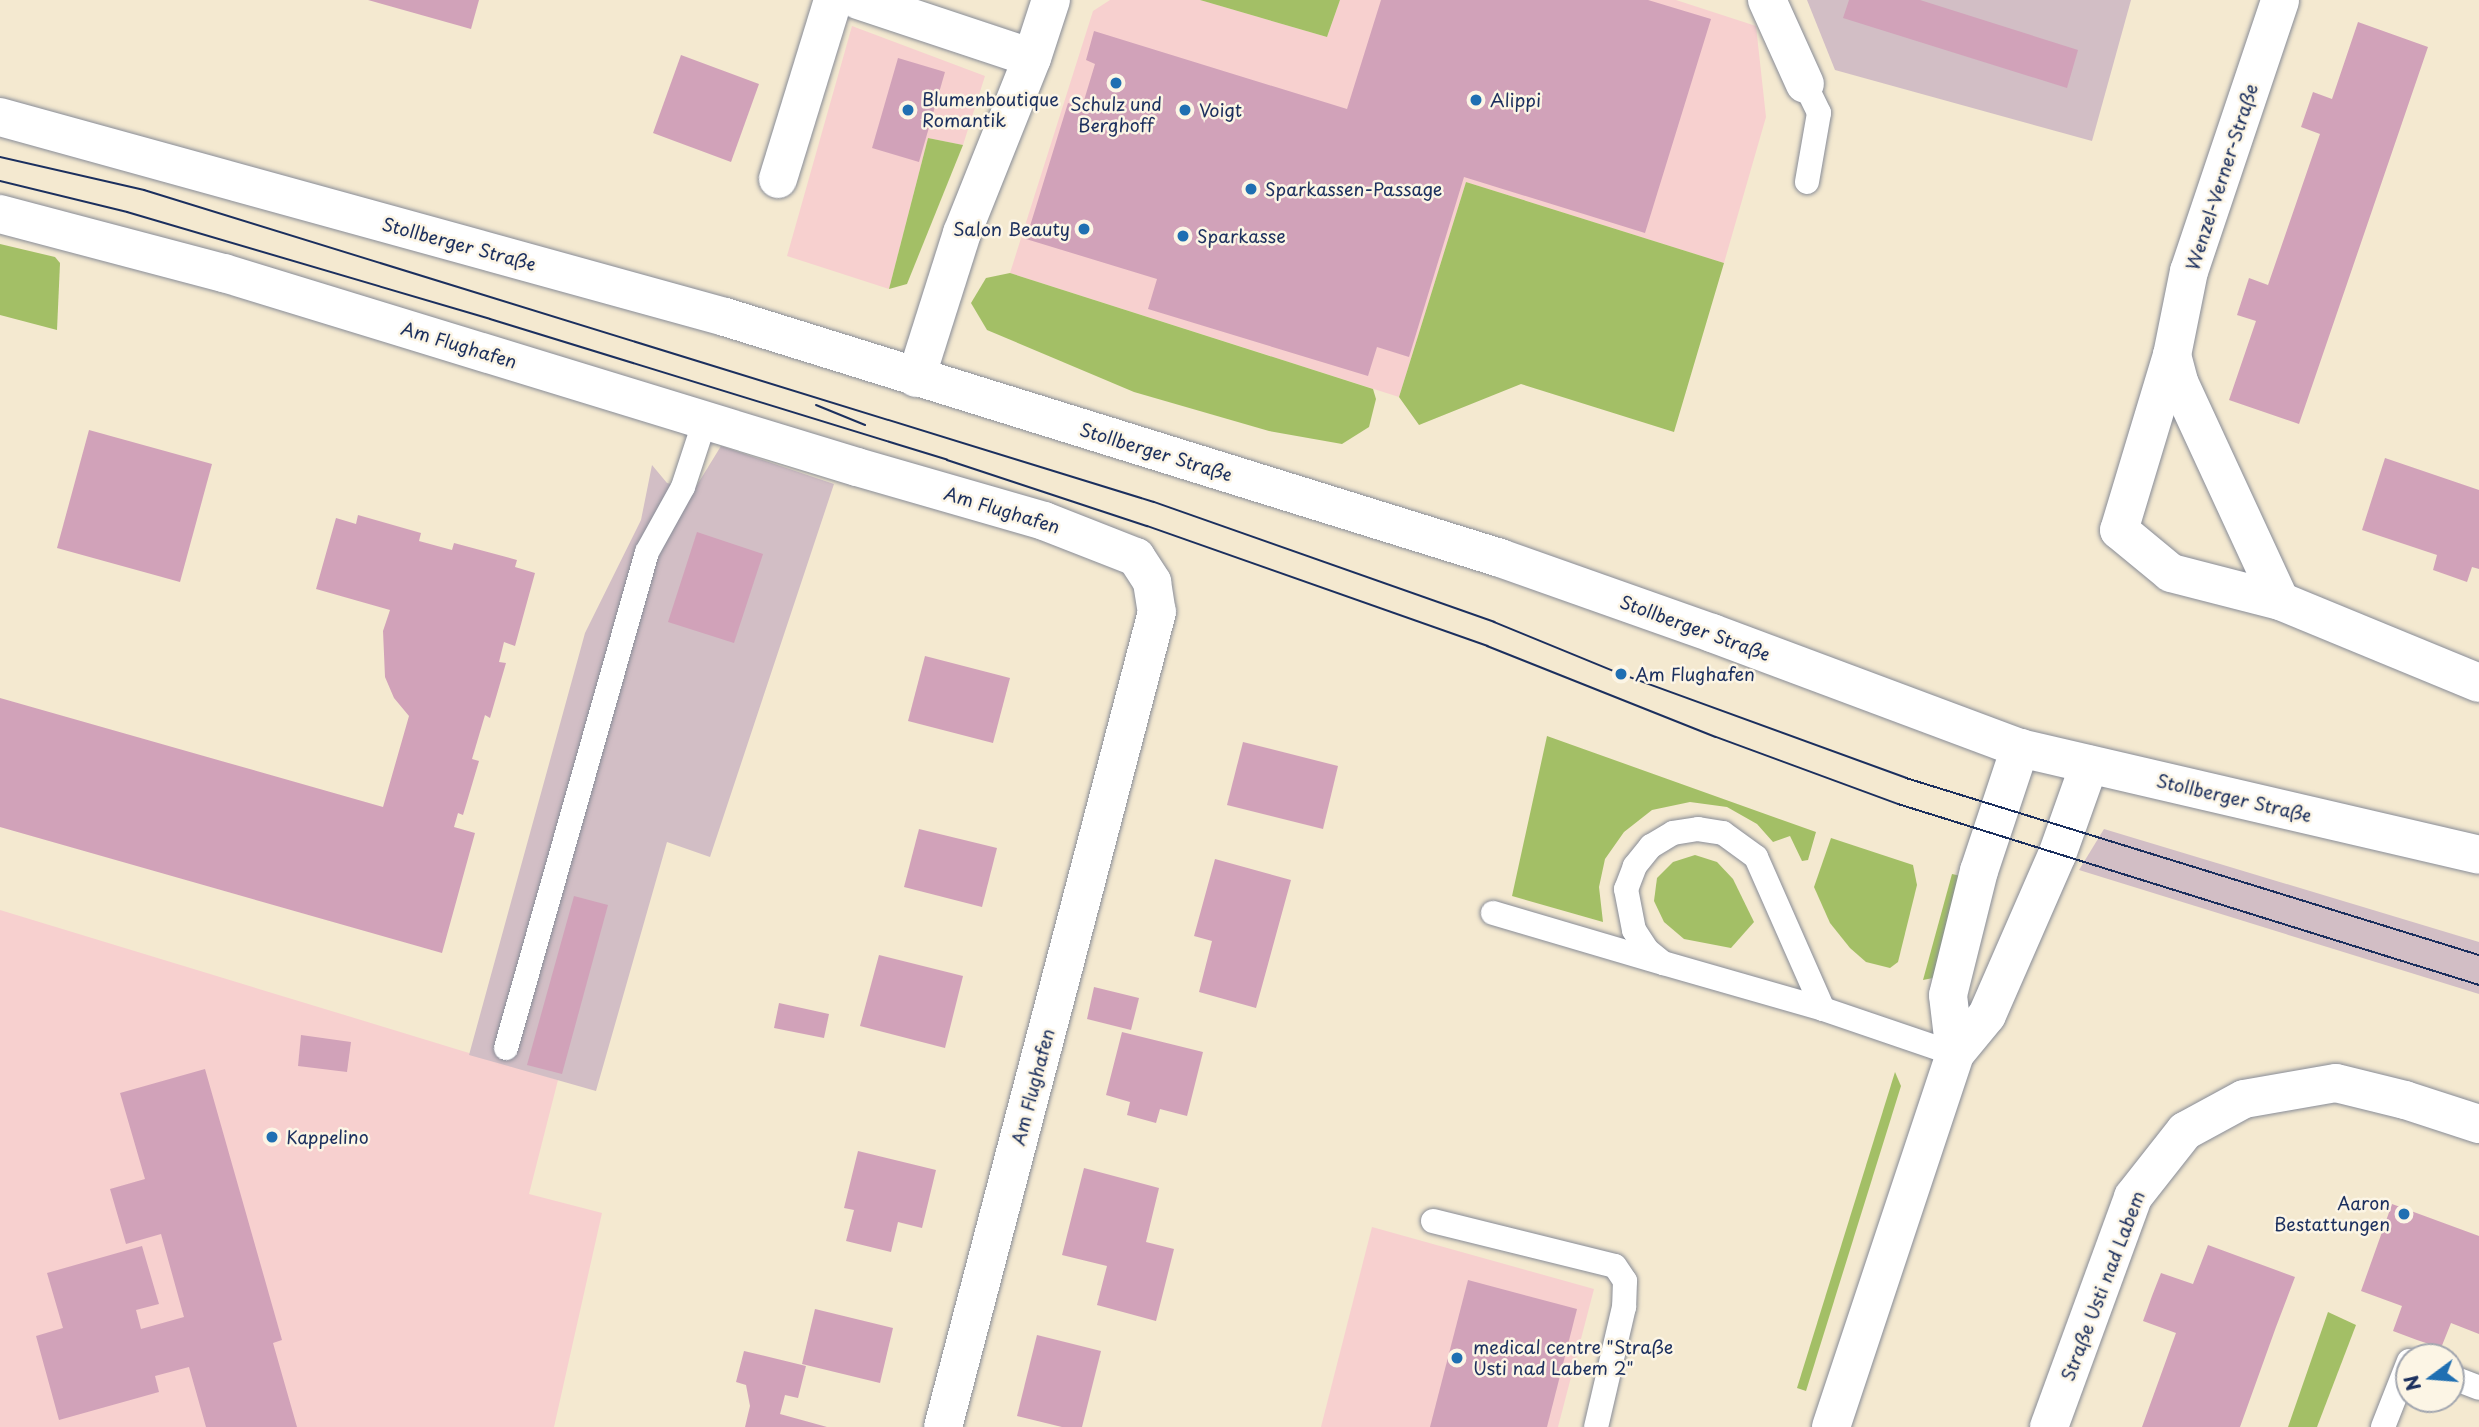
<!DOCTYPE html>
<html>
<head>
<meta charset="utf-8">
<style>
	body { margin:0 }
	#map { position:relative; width:2479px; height:1427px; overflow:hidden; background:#f4e9d0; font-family:"Playpen Sans",sans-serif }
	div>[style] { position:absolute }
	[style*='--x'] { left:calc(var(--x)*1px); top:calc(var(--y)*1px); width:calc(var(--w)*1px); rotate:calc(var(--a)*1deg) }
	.built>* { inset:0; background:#f7d0cf }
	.industrial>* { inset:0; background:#d2bec5 }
	.green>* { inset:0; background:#a3bf66 }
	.building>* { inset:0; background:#d1a2b9 }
	.roads { filter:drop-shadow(0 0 2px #888c97) drop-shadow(0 0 2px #888c97) }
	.service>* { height:24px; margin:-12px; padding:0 12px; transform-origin:12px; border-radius:12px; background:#fff }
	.minor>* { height:38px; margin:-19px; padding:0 19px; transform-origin:19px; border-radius:19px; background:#fff }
	.secondary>* { height:38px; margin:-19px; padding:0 19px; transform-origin:19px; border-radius:19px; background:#fff }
	.tram>* { height:2px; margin:-1px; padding:0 1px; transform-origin:1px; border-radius:1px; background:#1b2f5e }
	.dots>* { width:19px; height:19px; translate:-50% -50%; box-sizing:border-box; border:4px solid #fcf5e5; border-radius:50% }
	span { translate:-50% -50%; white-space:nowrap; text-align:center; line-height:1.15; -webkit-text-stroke:5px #fcf5e5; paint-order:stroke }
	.poi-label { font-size:18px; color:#1b2f5e }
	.left { translate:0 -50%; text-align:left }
	.right { translate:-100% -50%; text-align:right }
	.street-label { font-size:18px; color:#1b2f5e }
	.north { position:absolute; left:2395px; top:1343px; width:70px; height:70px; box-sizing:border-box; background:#fcf5e5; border:2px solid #a2a6af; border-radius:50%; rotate:254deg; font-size:19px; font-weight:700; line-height:28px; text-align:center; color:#1b2f5e }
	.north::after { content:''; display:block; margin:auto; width:24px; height:32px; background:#1f6fb2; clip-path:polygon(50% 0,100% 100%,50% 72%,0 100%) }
</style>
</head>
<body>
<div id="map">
	<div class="built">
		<div style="clip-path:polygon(1110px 0,1200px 0,1327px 37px,1340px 0,1676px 0,1756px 26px,1766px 117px,1724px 263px,1466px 182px,1399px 397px,1010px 273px,1093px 11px)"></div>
		<div style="clip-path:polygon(852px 26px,985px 76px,963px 145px,928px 138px,889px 289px,787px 256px)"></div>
		<div style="clip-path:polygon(0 910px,558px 1080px,529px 1194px,602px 1213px,554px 1427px,0 1427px)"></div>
		<div style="clip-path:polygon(1372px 1227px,1594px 1289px,1558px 1427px,1321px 1427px)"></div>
	</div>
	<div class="industrial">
		<div style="clip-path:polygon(1807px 0,2131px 0,2092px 141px,1835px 70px)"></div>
		<div style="clip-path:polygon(721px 446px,834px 484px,710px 857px,667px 842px,596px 1091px,469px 1055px,585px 633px,641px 520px,652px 465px,667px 483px,694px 490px)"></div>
		<div style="clip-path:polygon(2104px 829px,2479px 942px,2479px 994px,2079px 870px)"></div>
	</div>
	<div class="green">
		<div style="clip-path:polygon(1200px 0,1340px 0,1327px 37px)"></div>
		<div style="clip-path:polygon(928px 138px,963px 145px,907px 284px,889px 289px)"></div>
		<div style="clip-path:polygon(1466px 182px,1724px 263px,1674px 432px,1521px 384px,1419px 425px,1399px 397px)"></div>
		<div style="clip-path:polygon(0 244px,55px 257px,60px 263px,57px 330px,0 315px)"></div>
		<div style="clip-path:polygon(1010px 273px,1373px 389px,1376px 399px,1369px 427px,1342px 444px,1269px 431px,1134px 392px,987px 330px,971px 303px,986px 278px)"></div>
		<div style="clip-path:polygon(1547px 736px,1816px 832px,1808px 860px,1802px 861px,1790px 836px,1773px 842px,1757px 824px,1727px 807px,1690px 802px,1652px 810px,1624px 832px,1605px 859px,1599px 887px,1603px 922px,1512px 896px)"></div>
		<div style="clip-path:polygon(1831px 838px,1913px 865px,1917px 885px,1898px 962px,1890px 968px,1866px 962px,1850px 948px,1830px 923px,1814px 887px)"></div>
		<div style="clip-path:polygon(1695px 855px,1717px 862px,1733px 879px,1754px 922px,1731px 948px,1684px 939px,1664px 922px,1654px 901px,1657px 878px,1673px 862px)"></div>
		<div style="clip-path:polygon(1952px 874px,1961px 876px,1933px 978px,1923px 980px)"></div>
		<div style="clip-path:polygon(1895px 1072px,1901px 1086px,1806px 1391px,1797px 1388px)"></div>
		<div style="clip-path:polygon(2328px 1312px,2356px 1325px,2317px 1427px,2288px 1427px)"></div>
	</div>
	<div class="building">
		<div style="clip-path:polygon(368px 0,479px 0,471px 29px)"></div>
		<div style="clip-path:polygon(1381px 0,1648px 0,1711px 19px,1645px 233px,1464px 177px,1409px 357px,1377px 347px,1368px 376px,1148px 309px,1157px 279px,1026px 239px,1068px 103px,1082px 107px,1095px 64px,1086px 60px,1094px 31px,1347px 109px)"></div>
		<div style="clip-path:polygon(1849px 0,1920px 0,2078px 50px,2067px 88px,1843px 18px)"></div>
		<div style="clip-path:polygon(2358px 22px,2428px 47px,2299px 424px,2229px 400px,2256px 321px,2237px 315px,2249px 278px,2268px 285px,2320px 134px,2301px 127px,2313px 92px,2332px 99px)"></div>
		<div style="clip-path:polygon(681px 55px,759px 84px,731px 162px,653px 133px)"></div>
		<div style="clip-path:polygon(898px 58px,945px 72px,919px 162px,872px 148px)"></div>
		<div style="clip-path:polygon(89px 430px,212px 464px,180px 582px,57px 548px)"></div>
		<div style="clip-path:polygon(2385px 458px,2479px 490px,2479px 569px,2472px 567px,2467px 582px,2433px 570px,2437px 555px,2362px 530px)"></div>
		<div style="clip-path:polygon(358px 515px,421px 533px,419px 541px,452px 550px,454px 543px,517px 560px,515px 567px,535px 573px,515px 646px,504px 642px,499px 662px,506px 663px,490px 718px,485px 715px,472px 759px,479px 761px,463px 815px,458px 813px,454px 827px,475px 833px,442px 953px,0 827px,0 698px,383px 807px,409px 716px,394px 698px,385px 677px,383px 631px,390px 610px,316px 589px,336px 518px,356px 524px)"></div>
		<div style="clip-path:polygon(697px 532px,763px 554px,734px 643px,668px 622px)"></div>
		<div style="clip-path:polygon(925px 656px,1010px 678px,993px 743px,908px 721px)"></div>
		<div style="clip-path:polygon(1243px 742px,1338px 766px,1323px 829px,1227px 805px)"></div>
		<div style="clip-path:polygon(919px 829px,997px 848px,982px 907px,904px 887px)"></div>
		<div style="clip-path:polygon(1215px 859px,1291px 880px,1256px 1008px,1199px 992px,1212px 941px,1194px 936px)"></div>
		<div style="clip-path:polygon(574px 896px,608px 905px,562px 1074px,527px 1065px)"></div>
		<div style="clip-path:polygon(879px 955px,963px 976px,945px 1048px,860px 1026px)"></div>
		<div style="clip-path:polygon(1094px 987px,1139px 998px,1131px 1030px,1087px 1019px)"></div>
		<div style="clip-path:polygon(779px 1003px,829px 1014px,824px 1038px,774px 1028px)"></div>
		<div style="clip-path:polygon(1122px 1032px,1203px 1052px,1187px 1116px,1160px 1109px,1156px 1123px,1127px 1115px,1130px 1102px,1106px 1095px)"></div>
		<div style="clip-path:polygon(301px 1035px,351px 1042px,347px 1072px,298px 1066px)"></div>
		<div style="clip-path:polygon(205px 1069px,282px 1340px,273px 1343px,297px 1427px,206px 1427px,189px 1367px,155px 1376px,159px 1392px,59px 1420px,36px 1336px,63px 1328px,47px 1273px,142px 1246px,159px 1304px,136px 1310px,141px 1329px,184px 1317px,161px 1234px,126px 1244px,110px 1189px,145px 1179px,120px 1093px)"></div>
		<div style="clip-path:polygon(858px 1151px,936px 1170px,922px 1228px,898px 1222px,891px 1252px,846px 1241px,854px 1210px,844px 1208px)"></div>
		<div style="clip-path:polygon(1084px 1168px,1159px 1188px,1146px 1242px,1174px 1249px,1156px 1321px,1097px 1305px,1107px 1266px,1062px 1255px)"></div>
		<div style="clip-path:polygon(2392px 1204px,2479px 1236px,2479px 1334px,2451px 1323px,2441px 1348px,2417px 1340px,2393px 1331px,2402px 1306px,2361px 1291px)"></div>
		<div style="clip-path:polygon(2208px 1245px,2295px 1277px,2276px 1327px,2240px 1427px,2142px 1427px,2176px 1333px,2143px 1321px,2152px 1296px,2161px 1273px,2193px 1284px)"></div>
		<div style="clip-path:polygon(1468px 1280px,1577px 1309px,1547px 1427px,1430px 1427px)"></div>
		<div style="clip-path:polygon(815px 1309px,893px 1328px,880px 1383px,802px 1364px)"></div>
		<div style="clip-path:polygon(1037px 1335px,1101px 1351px,1082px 1427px,1062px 1427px,1017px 1416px)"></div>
		<div style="clip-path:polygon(744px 1351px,806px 1366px,798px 1398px,785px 1395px,780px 1414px,827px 1427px,745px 1427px,750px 1406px,746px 1385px,736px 1382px)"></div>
	</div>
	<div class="roads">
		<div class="service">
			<div style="--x:1805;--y:84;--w:32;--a:64"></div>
			<div style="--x:1819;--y:113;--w:70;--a:99.9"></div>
			<div style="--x:1493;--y:913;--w:173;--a:16.4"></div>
			<div style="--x:1823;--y:1009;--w:166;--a:-113.8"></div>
			<div style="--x:1756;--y:857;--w:41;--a:-144"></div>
			<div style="--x:1723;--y:833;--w:25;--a:-171"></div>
			<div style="--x:1698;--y:829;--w:25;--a:171"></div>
			<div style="--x:1673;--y:833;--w:26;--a:149"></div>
			<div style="--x:1651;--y:846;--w:26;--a:129"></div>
			<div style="--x:1635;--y:866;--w:25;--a:111"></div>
			<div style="--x:1626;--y:889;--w:42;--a:79"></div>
			<div style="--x:1634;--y:930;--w:24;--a:57"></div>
			<div style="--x:1647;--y:950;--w:21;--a:39"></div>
			<div style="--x:1663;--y:963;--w:166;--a:16"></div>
			<div style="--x:1823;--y:1009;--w:139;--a:18.8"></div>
			<div style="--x:506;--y:1048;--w:516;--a:-74.13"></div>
			<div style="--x:647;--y:552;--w:74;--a:-61"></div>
			<div style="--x:683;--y:487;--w:71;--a:-71.8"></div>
			<div style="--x:1433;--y:1221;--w:187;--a:13.9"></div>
			<div style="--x:1615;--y:1266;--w:18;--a:56"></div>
			<div style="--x:1625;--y:1281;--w:26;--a:92"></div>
			<div style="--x:1624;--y:1307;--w:123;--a:103.1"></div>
			<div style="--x:2451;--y:1377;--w:30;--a:21"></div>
			<div style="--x:2383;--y:1427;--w:71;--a:-68.5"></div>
		</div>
		<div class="minor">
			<div style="--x:858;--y:0;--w:183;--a:18.4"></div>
			<div style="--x:1767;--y:0;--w:92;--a:65.7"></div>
			<div style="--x:2280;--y:1;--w:285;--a:108.6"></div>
			<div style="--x:2189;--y:271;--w:86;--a:101.4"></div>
			<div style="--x:2172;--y:355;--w:28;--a:75"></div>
			<div style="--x:2179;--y:382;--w:241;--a:65.2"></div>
			<div style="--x:2280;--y:601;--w:215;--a:22.4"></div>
			<div style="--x:778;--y:179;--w:187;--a:-72.9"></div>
			<div style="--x:0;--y:214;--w:232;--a:14.8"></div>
			<div style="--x:224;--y:273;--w:662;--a:17.04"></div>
			<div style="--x:857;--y:467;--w:195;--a:16.1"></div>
			<div style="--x:1044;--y:521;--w:99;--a:21.4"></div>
			<div style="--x:1136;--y:557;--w:30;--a:57"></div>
			<div style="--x:1152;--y:582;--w:30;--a:81"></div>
			<div style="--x:1157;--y:612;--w:843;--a:104.71"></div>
			<div style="--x:2172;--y:355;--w:183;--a:106.8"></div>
			<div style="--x:2119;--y:530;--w:67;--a:39.6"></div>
			<div style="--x:2171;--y:573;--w:113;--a:14.4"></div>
			<div style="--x:916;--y:378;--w:152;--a:-72.4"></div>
			<div style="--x:962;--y:233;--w:188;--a:-68.2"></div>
			<div style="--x:1032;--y:58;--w:61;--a:-71.9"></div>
			<div style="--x:2049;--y:1427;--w:245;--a:-69.9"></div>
			<div style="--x:2133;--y:1197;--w:84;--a:-51.8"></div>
			<div style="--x:2185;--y:1131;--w:67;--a:-28.5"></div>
			<div style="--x:2244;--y:1099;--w:93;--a:-9.9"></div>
			<div style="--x:2336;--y:1083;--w:71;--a:13.8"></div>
			<div style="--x:2405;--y:1100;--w:78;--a:18"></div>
		</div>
		<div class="secondary">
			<div style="--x:0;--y:117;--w:752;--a:15.42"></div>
			<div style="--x:725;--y:317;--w:812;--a:17.27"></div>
			<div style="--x:1500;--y:558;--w:225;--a:19.5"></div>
			<div style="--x:1712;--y:633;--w:329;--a:20.5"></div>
			<div style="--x:2020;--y:748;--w:471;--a:13.1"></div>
			<div style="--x:1955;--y:1054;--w:59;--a:-96.8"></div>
			<div style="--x:1948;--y:995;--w:128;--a:-76"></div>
			<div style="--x:1979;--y:871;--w:130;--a:-71.6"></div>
			<div style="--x:1831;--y:1427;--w:393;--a:-71.6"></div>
			<div style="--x:1955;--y:1054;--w:50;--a:-50.6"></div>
			<div style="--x:1987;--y:1015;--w:175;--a:-66.4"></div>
			<div style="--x:2057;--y:855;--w:96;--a:-70.4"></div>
		</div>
	</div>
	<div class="tram">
		<div style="--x:0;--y:157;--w:148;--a:12.9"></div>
		<div style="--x:144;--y:190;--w:1057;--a:17.17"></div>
		<div style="--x:1154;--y:502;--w:361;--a:19.4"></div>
		<div style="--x:1494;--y:622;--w:137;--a:22.3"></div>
		<div style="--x:1621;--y:674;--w:303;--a:20"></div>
		<div style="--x:1906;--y:778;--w:600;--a:17.17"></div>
		<div style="--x:0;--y:181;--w:131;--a:13.7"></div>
		<div style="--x:127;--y:212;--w:378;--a:16.4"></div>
		<div style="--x:490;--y:319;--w:478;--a:17.1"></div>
		<div style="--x:947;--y:460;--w:211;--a:18.3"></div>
		<div style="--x:1147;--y:526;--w:361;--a:19.4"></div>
		<div style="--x:1487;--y:646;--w:246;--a:21.7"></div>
		<div style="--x:1716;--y:737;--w:194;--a:20.2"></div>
		<div style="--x:1898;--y:804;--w:609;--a:17.3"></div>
		<div style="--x:816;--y:405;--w:53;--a:22.2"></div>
	</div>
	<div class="dots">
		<div style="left:1116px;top:83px;background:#1f6fb2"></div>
		<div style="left:1476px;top:100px;background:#1f6fb2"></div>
		<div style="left:908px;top:110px;background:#1f6fb2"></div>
		<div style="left:1185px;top:110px;background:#1f6fb2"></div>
		<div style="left:1251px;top:189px;background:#1f6fb2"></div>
		<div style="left:1084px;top:229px;background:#1f6fb2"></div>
		<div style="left:1183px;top:236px;background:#1f6fb2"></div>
		<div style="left:1621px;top:674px;background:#1f6fb2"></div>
		<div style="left:272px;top:1137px;background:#1f6fb2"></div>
		<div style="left:2404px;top:1214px;background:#1f6fb2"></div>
		<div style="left:1457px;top:1358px;background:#1f6fb2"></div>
	</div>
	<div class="poi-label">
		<span class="left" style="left:922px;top:110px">Blumenboutique<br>Romantik</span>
		<span class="left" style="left:1490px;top:100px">Alippi</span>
		<span style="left:1116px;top:115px">Schulz und<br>Berghoff</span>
		<span class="left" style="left:1199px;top:110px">Voigt</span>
		<span class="left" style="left:1265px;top:189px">Sparkassen-Passage</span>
		<span class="right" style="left:1070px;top:229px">Salon Beauty</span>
		<span class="left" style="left:1197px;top:236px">Sparkasse</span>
		<span class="left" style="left:1635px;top:674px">Am Flughafen</span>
		<span class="left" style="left:286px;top:1137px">Kappelino</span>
		<span class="right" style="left:2390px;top:1214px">Aaron<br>Bestattungen</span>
		<span class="left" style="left:1473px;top:1358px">medical centre "Straße<br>Usti nad Labem 2"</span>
	</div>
	<div class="street-label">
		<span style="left:2222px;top:177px;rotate:-72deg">Wenzel-Verner-Straße</span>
		<span style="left:459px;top:244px;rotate:15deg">Stollberger Straße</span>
		<span style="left:459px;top:345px;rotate:17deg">Am Flughafen</span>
		<span style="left:1156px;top:452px;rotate:17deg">Stollberger Straße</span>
		<span style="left:1002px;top:510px;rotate:17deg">Am Flughafen</span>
		<span style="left:1695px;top:628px;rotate:20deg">Stollberger Straße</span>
		<span style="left:2234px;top:798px;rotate:13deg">Stollberger Straße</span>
		<span style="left:1033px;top:1087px;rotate:-75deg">Am Flughafen</span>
		<span style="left:2103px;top:1286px;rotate:-69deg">Straße Usti nad Labem</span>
	</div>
	<div class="north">N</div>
</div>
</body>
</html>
